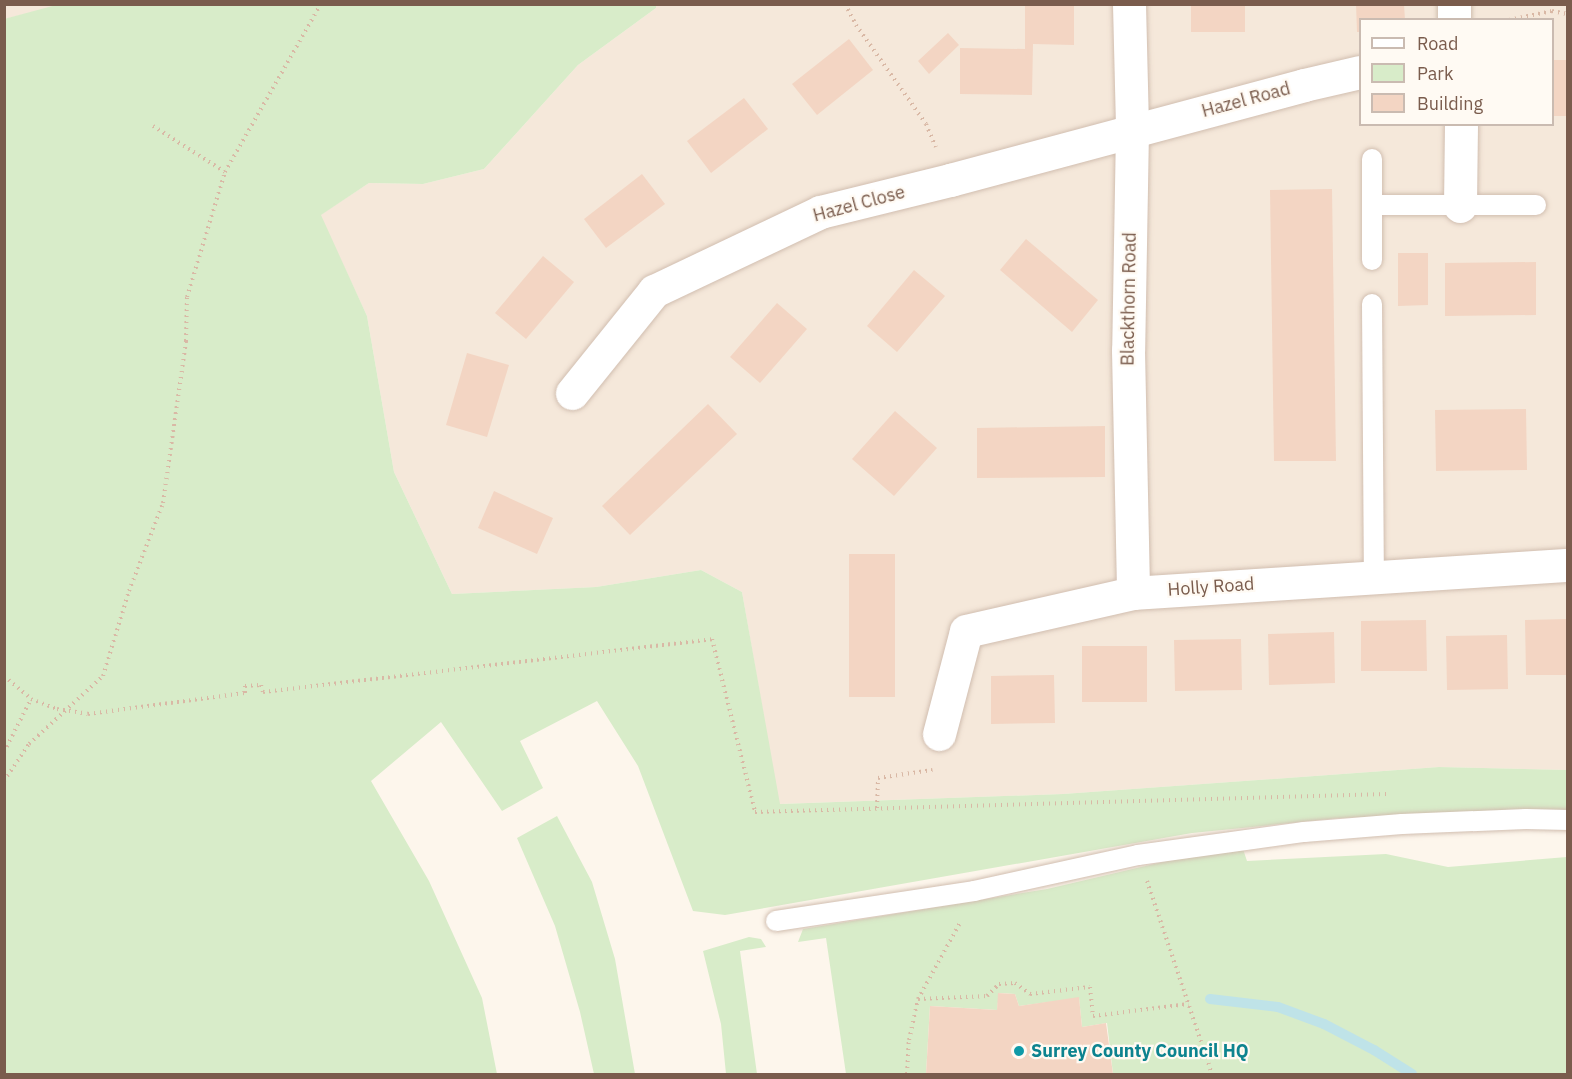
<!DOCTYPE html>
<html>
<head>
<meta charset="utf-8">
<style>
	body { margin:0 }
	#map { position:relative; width:1572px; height:1079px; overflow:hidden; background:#fdf6ec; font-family:"IBM Plex Sans",sans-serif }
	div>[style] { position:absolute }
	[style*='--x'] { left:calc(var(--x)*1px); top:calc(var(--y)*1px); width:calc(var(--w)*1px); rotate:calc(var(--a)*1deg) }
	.residential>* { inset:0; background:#f5e8da }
	.green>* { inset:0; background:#d8ecc9 }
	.stream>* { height:10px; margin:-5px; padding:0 5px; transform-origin:5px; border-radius:5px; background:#bfe3e8 }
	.building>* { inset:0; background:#f3d5c3 }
	.path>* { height:4px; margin-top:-2px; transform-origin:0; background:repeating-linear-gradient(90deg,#d9b8a5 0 1.5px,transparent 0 6px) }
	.roads { filter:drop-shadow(0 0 2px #d1beb0) drop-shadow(0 0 2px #d1beb0) }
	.lane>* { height:20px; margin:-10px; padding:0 10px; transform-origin:10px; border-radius:10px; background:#fff }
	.street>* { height:33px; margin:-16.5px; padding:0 16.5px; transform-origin:16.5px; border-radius:16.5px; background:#fff }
	.dots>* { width:16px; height:16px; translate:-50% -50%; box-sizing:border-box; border:3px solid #fffaf3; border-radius:50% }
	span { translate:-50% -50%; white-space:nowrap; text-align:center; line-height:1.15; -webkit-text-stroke:4.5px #fffaf3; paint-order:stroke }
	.street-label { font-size:18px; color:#7a5c4d }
	.culture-label { font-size:18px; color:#0d838f; font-weight:700 }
	.left { translate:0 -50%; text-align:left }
	.frame { position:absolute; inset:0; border:6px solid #7a5c4d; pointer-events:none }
	.legend { position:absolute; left:1359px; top:18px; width:195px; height:108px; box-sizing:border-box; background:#fffaf3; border:2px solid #cabbb1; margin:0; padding:8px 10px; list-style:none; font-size:18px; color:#7a5c4d }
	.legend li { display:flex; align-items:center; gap:12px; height:30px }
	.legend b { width:30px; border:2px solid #cabbb1 }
</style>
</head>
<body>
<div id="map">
	<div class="residential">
		<div style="clip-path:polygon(5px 5px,60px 5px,5px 19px)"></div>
		<div style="clip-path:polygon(evenodd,656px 5px,1567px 5px,1567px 770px,1439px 767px,1063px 794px,779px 804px,742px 592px,701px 570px,596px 587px,452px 594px,394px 472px,367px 316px,320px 215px,369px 183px,423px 184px,484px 169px,578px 65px,656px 8px,656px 5px,1360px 20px,1552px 20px,1552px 124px,1360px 124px,1360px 20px)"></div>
	</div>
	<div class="green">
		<div style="clip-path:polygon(60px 4px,656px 5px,656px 8px,578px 65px,484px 169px,423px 184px,369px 183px,321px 215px,367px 316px,394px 472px,452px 594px,596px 587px,701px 570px,742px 592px,780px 804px,1063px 794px,1439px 767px,1567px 770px,1567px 811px,1340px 818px,1192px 833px,725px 915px,693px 911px,638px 766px,597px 701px,520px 741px,543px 788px,502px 811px,441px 722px,371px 781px,429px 881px,482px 998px,497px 1074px,5px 1074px,4px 19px)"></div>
		<div style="clip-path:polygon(557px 816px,592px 882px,615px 959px,635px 1074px,594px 1074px,580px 1012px,555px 926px,517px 838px)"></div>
		<div style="clip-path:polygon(1243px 849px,1247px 861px,1386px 854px,1448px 867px,1567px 857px,1567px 1074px,1113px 1074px,1107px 1023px,1082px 1027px,1079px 998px,1019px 1006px,1015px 994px,999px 993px,997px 1010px,930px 1006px,926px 1074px,846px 1074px,826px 938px,798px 942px,803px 929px,1047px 889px,1171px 860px)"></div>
		<div style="clip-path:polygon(749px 937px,761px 939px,766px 947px,740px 951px,757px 1074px,726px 1074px,721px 1024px,703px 951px)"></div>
	</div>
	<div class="stream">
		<div style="--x:1210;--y:999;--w:68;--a:6.7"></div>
		<div style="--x:1278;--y:1007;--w:49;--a:20.3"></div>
		<div style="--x:1324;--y:1024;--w:56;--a:27.5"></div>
		<div style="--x:1374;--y:1050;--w:45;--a:32.3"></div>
	</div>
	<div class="building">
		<div style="clip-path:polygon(1025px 4px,1074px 4px,1074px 45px,1033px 44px,1032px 95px,960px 94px,960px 48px,1025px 49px)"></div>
		<div style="clip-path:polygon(1191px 4px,1245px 4px,1245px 32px,1191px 32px)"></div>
		<div style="clip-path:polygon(1356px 4px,1404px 4px,1405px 20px,1360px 20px,1360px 32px,1357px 32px)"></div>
		<div style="clip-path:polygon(948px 33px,959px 45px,929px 74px,918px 61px)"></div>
		<div style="clip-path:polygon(849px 39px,873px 70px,817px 115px,792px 84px)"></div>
		<div style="clip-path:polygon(1552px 60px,1568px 60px,1568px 116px,1552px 116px)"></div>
		<div style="clip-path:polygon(744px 98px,768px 129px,711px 173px,687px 141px)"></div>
		<div style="clip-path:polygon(642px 174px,665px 204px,606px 248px,584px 219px)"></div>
		<div style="clip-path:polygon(1332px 189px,1336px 461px,1274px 461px,1270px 190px)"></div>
		<div style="clip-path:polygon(1026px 239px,1098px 300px,1072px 332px,1000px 270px)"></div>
		<div style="clip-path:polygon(1398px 253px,1428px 253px,1428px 305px,1398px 306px)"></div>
		<div style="clip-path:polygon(543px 256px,574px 282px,526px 339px,495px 313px)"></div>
		<div style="clip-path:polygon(1536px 262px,1536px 315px,1445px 316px,1445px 263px)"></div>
		<div style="clip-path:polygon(914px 270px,945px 296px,897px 352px,867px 326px)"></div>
		<div style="clip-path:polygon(777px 303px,807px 329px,760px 383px,730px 357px)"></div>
		<div style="clip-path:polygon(467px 353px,509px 365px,487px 437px,446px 425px)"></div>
		<div style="clip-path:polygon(708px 404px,737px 434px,630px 535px,602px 506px)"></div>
		<div style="clip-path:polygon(1526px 409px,1527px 470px,1436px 471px,1435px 410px)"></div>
		<div style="clip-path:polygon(895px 411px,937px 448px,894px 496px,852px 459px)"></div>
		<div style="clip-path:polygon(1105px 426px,1105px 477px,977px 478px,977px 428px)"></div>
		<div style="clip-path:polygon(494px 491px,553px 518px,537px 554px,478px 528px)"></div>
		<div style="clip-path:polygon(849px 554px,895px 554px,895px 697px,849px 697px)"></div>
		<div style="clip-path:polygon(1568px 619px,1568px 675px,1526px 675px,1525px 620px)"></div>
		<div style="clip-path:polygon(1426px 620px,1427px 671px,1361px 671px,1361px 621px)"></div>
		<div style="clip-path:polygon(1334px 632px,1335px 683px,1269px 685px,1268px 634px)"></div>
		<div style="clip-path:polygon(1507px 635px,1508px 689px,1447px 690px,1446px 636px)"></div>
		<div style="clip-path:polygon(1241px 639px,1242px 690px,1175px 691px,1174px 640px)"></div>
		<div style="clip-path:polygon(1082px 646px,1147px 646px,1147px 702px,1082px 702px)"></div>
		<div style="clip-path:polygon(1054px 675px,1055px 723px,991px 724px,991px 676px)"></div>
		<div style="clip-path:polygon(998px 993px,1015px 994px,1019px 1006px,1079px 997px,1082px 1027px,1106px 1023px,1113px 1074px,926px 1074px,930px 1006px,997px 1010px)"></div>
	</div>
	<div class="path">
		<div style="--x:845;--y:4;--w:24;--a:62"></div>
		<div style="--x:856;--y:25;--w:121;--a:54.7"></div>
		<div style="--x:926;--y:124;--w:25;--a:67"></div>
		<div style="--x:1509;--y:20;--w:44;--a:-11.8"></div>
		<div style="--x:1552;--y:11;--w:16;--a:11"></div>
		<div style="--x:153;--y:126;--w:85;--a:32.6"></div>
		<div style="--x:4;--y:676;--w:35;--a:40"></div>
		<div style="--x:4;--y:752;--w:59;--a:-63"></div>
		<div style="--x:31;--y:699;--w:28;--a:21"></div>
		<div style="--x:57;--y:709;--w:31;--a:9"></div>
		<div style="--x:88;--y:714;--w:158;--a:-7.6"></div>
		<div style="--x:245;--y:693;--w:7;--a:-90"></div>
		<div style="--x:245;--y:686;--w:16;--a:-4"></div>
		<div style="--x:261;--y:685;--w:7;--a:74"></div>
		<div style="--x:263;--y:692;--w:452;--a:-6.7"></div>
		<div style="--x:712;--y:639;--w:178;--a:76"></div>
		<div style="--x:755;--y:812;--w:632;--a:-1.63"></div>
		<div style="--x:4;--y:781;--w:45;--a:-56"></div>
		<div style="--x:29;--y:744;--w:100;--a:-42.6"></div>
		<div style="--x:103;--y:676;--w:89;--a:-73"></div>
		<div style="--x:129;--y:591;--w:94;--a:-68.9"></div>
		<div style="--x:163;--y:503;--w:164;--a:-81.9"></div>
		<div style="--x:186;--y:341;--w:44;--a:-88.7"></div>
		<div style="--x:187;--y:297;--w:131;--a:-73.1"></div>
		<div style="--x:225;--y:172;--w:193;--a:-60.3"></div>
		<div style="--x:877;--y:808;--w:30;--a:-88"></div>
		<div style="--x:878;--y:778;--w:55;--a:-8.4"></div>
		<div style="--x:1147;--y:881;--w:204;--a:71.4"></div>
		<div style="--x:918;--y:999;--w:69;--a:-2.5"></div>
		<div style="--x:987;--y:996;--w:17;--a:-45"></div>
		<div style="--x:999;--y:984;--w:16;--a:-4"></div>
		<div style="--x:1015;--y:983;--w:19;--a:36"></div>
		<div style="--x:1030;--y:994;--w:60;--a:-6.7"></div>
		<div style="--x:1090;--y:987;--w:29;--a:84"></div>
		<div style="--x:1093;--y:1016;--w:96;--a:-7.2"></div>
		<div style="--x:907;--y:1074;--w:34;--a:-87"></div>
		<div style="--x:909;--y:1040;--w:42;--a:-77.6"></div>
		<div style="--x:918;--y:999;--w:89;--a:-61.1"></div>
	</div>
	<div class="roads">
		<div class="lane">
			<div style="--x:1372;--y:159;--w:101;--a:90"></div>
			<div style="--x:1372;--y:205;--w:164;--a:0"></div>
			<div style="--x:1372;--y:304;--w:272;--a:89.6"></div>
			<div style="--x:776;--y:921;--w:200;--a:-8.6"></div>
			<div style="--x:974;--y:891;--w:168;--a:-12.4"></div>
			<div style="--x:1138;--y:855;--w:168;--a:-7.9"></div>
			<div style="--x:1304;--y:832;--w:98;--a:-4.7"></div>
			<div style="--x:1402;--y:824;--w:124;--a:-2.3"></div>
			<div style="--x:1526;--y:819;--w:42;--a:1.4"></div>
		</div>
		<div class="street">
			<div style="--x:1129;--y:4;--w:126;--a:88.6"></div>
			<div style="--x:1132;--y:130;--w:220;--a:91"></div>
			<div style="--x:1128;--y:350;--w:243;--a:88.8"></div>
			<div style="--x:1454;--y:20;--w:16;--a:-90"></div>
			<div style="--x:1460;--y:206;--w:82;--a:-89.3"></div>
			<div style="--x:572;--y:393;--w:131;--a:-51.2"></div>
			<div style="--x:654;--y:291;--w:184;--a:-25.4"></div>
			<div style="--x:820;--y:212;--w:134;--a:-13.8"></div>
			<div style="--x:950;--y:180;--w:367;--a:-15"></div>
			<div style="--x:1304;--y:85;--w:57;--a:-13.1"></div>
			<div style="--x:939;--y:734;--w:106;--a:-75.3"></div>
			<div style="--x:966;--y:631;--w:171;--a:-12.8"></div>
			<div style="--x:1133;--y:593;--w:436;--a:-3.7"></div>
		</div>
	</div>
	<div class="dots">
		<div style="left:1019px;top:1051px;background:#0f9aa8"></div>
	</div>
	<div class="street-label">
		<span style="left:1246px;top:100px;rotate:-15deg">Hazel Road</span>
		<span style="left:859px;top:204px;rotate:-15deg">Hazel Close</span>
		<span style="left:1129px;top:299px;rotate:-89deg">Blackthorn Road</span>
		<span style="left:1211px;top:587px;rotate:-4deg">Holly Road</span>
	</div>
	<div class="culture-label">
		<span class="left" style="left:1031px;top:1051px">Surrey County Council HQ</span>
	</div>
	<div class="frame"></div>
	<ul class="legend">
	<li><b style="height:8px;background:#fff"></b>Road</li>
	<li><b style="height:16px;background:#d8ecc9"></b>Park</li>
	<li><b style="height:16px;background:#f3d5c3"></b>Building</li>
	</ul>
</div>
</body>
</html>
